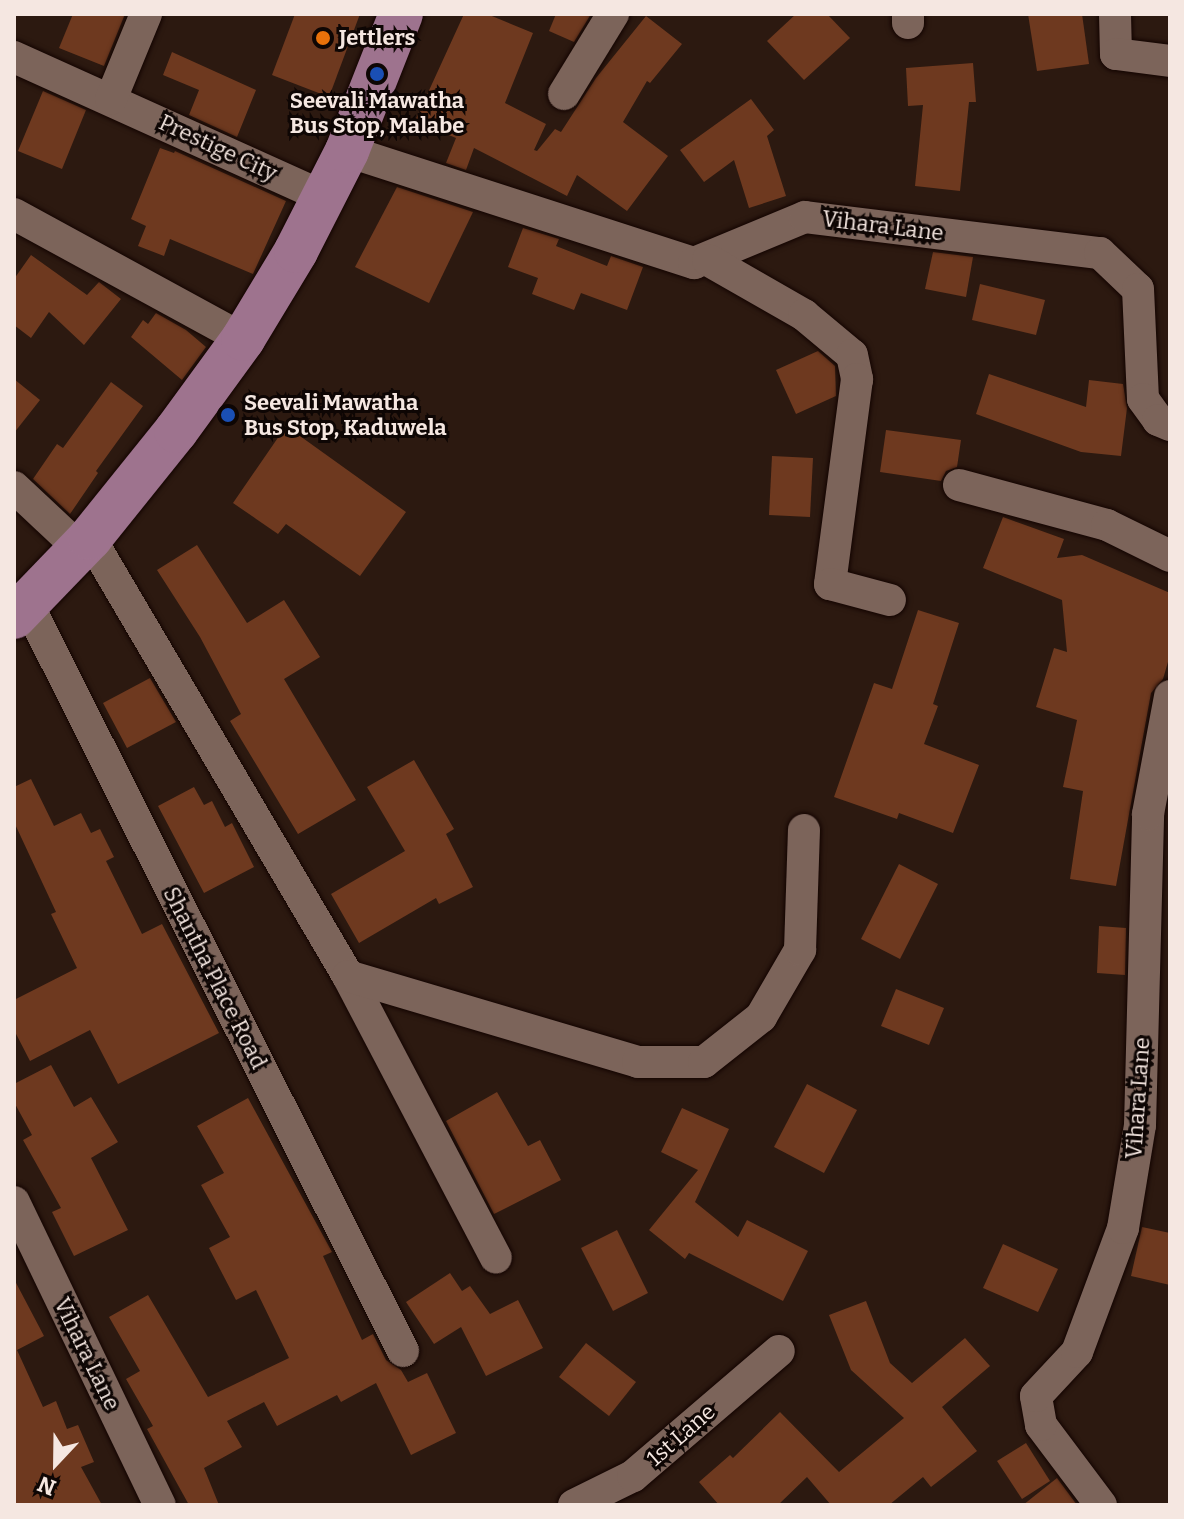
<!DOCTYPE html>
<html>
<head>
<meta charset="utf-8">
<style>
	body { margin:0 }
	#map { position:relative; width:1184px; height:1519px; overflow:hidden; background:#2c1910; font-family:Bitter,serif }
	div>[style] { position:absolute }
	[style*='--x'] { left:calc(var(--x)*1px); top:calc(var(--y)*1px); width:calc(var(--w)*1px); rotate:calc(var(--a)*1deg) }
	.building>* { inset:0; background:#6e391f }
	.roads { filter:drop-shadow(0 0 2px #130401) drop-shadow(0 0 2px #130401) }
	.street>* { height:32px; margin:-16px; padding:0 16px; transform-origin:16px; border-radius:16px; background:#7c645a }
	.primary>* { height:44px; margin:-22px; padding:0 22px; transform-origin:22px; border-radius:22px; background:#9e738e }
	.dots>* { width:22px; height:22px; translate:-50% -50%; box-sizing:border-box; border:4px solid #0e0604; border-radius:50% }
	span { translate:-50% -50%; white-space:nowrap; text-align:center; line-height:1.15; -webkit-text-stroke:6px #0e0604; paint-order:stroke }
	.poi-label { font-size:22px; color:#f5e7e1; font-weight:700 }
	.left { translate:0 -50%; text-align:left }
	.street-label { font-size:22px; color:#f5e7e1 }
	.frame { position:absolute; inset:0; border:16px solid #f5e7e1; pointer-events:none }
	.north { position:absolute; left:16px; top:1423px; width:80px; height:80px; -webkit-text-stroke:6px #0e0604; paint-order:stroke; rotate:202deg; font-size:22px; font-weight:700; line-height:32px; text-align:center; color:#f5e7e1 }
	.north::after { content:''; display:block; margin:auto; width:28px; height:36px; background:#f5e7e1; clip-path:polygon(50% 0,100% 100%,50% 72%,0 100%) }
</style>
</head>
<body>
<div id="map">
	<div class="building">
		<div style="clip-path:polygon(73px 14px,125px 14px,104px 66px,59px 48px)"></div>
		<div style="clip-path:polygon(295px 14px,360px 14px,329px 97px,272px 75px)"></div>
		<div style="clip-path:polygon(464px 14px,487px 14px,533px 33px,505px 103px,546px 124px,534px 150px,537px 151px,555px 129px,561px 132px,596px 78px,646px 16px,682px 44px,650px 83px,647px 81px,623px 122px,668px 156px,627px 211px,577px 175px,567px 196px,474px 148px,466px 170px,446px 163px,456px 138px,415px 121px)"></div>
		<div style="clip-path:polygon(556px 14px,591px 14px,574px 42px,549px 31px)"></div>
		<div style="clip-path:polygon(796px 14px,827px 14px,850px 38px,804px 80px,767px 41px)"></div>
		<div style="clip-path:polygon(1028px 14px,1082px 14px,1089px 64px,1037px 71px)"></div>
		<div style="clip-path:polygon(172px 52px,256px 90px,237px 137px,189px 115px,199px 90px,163px 75px)"></div>
		<div style="clip-path:polygon(973px 63px,976px 102px,969px 102px,960px 191px,915px 186px,923px 105px,908px 106px,906px 68px)"></div>
		<div style="clip-path:polygon(43px 91px,86px 110px,62px 169px,18px 151px)"></div>
		<div style="clip-path:polygon(751px 99px,774px 130px,767px 136px,786px 196px,749px 208px,734px 160px,704px 182px,680px 150px)"></div>
		<div style="clip-path:polygon(160px 148px,174px 153px,175px 151px,286px 201px,253px 274px,170px 239px,164px 256px,138px 246px,146px 226px,131px 219px)"></div>
		<div style="clip-path:polygon(397px 187px,473px 212px,429px 303px,355px 267px)"></div>
		<div style="clip-path:polygon(523px 228px,559px 239px,556px 246px,607px 266px,611px 256px,643px 267px,627px 310px,581px 293px,574px 310px,532px 294px,538px 278px,508px 267px)"></div>
		<div style="clip-path:polygon(933px 252px,973px 257px,966px 297px,925px 289px)"></div>
		<div style="clip-path:polygon(31px 255px,87px 295px,99px 282px,121px 299px,84px 345px,49px 312px,31px 338px,14px 325px,14px 279px)"></div>
		<div style="clip-path:polygon(980px 284px,1045px 300px,1036px 335px,972px 320px)"></div>
		<div style="clip-path:polygon(156px 313px,186px 330px,206px 347px,182px 380px,131px 337px,143px 320px,148px 324px)"></div>
		<div style="clip-path:polygon(818px 351px,835px 366px,836px 396px,796px 414px,776px 370px)"></div>
		<div style="clip-path:polygon(989px 374px,1086px 407px,1089px 380px,1123px 384px,1127px 408px,1121px 456px,1081px 452px,976px 414px)"></div>
		<div style="clip-path:polygon(14px 379px,40px 400px,14px 433px)"></div>
		<div style="clip-path:polygon(111px 382px,143px 406px,96px 471px,98px 473px,70px 514px,33px 479px,57px 444px,63px 448px)"></div>
		<div style="clip-path:polygon(286px 426px,406px 512px,360px 576px,286px 524px,278px 534px,233px 503px)"></div>
		<div style="clip-path:polygon(886px 430px,961px 440px,957px 467px,946px 471px,941px 481px,880px 472px)"></div>
		<div style="clip-path:polygon(772px 456px,813px 458px,810px 517px,769px 515px)"></div>
		<div style="clip-path:polygon(1003px 517px,1064px 539px,1057px 558px,1082px 555px,1170px 593px,1170px 655px,1163px 679px,1151px 693px,1116px 886px,1070px 879px,1083px 791px,1063px 787px,1077px 720px,1036px 707px,1054px 648px,1067px 652px,1062px 600px,983px 568px)"></div>
		<div style="clip-path:polygon(197px 545px,247px 623px,284px 600px,320px 657px,284px 679px,356px 800px,298px 834px,230px 721px,241px 714px,200px 637px,157px 570px)"></div>
		<div style="clip-path:polygon(918px 610px,959px 623px,933px 704px,938px 706px,924px 744px,979px 765px,953px 833px,899px 813px,897px 819px,834px 797px,874px 683px,892px 689px)"></div>
		<div style="clip-path:polygon(150px 678px,176px 722px,127px 748px,103px 703px)"></div>
		<div style="clip-path:polygon(414px 760px,454px 829px,446px 834px,473px 887px,439px 904px,436px 898px,359px 943px,331px 894px,405px 851px,367px 787px)"></div>
		<div style="clip-path:polygon(31px 779px,54px 826px,81px 813px,91px 833px,100px 829px,114px 857px,106px 861px,142px 934px,162px 924px,219px 1033px,118px 1084px,90px 1030px,30px 1061px,14px 1030px,14px 1000px,77px 968px,51px 914px,56px 912px,14px 822px,14px 787px)"></div>
		<div style="clip-path:polygon(194px 787px,204px 805px,212px 801px,225px 827px,232px 823px,254px 867px,204px 893px,158px 806px)"></div>
		<div style="clip-path:polygon(899px 864px,938px 884px,900px 959px,861px 939px)"></div>
		<div style="clip-path:polygon(1099px 926px,1126px 928px,1125px 975px,1097px 973px)"></div>
		<div style="clip-path:polygon(896px 989px,944px 1008px,929px 1045px,881px 1026px)"></div>
		<div style="clip-path:polygon(51px 1065px,74px 1107px,91px 1097px,118px 1142px,91px 1158px,128px 1230px,74px 1256px,52px 1212px,61px 1208px,23px 1140px,32px 1135px,14px 1102px,14px 1084px)"></div>
		<div style="clip-path:polygon(807px 1084px,857px 1110px,824px 1173px,774px 1147px)"></div>
		<div style="clip-path:polygon(497px 1092px,528px 1146px,540px 1140px,561px 1180px,494px 1214px,446px 1121px)"></div>
		<div style="clip-path:polygon(248px 1098px,332px 1252px,323px 1256px,362px 1340px,373px 1334px,386px 1360px,401px 1370px,408px 1382px,427px 1373px,456px 1433px,411px 1455px,376px 1383px,341px 1402px,337px 1395px,277px 1426px,264px 1402px,227px 1421px,242px 1447px,204px 1468px,219px 1505px,189px 1505px,147px 1429px,153px 1426px,126px 1379px,140px 1371px,109px 1317px,148px 1295px,208px 1397px,289px 1358px,256px 1290px,236px 1300px,209px 1248px,230px 1237px,201px 1185px,224px 1173px,197px 1126px)"></div>
		<div style="clip-path:polygon(682px 1108px,729px 1129px,695px 1202px,738px 1237px,747px 1220px,808px 1251px,783px 1301px,689px 1253px,685px 1259px,649px 1230px,698px 1170px,661px 1152px)"></div>
		<div style="clip-path:polygon(1142px 1227px,1170px 1233px,1170px 1285px,1131px 1276px)"></div>
		<div style="clip-path:polygon(617px 1230px,648px 1293px,613px 1311px,581px 1248px)"></div>
		<div style="clip-path:polygon(1003px 1244px,1058px 1269px,1038px 1312px,983px 1288px)"></div>
		<div style="clip-path:polygon(450px 1273px,462px 1291px,470px 1286px,490px 1314px,518px 1300px,543px 1348px,486px 1376px,461px 1327px,434px 1344px,406px 1302px)"></div>
		<div style="clip-path:polygon(14px 1279px,44px 1336px,17px 1350px,43px 1407px,56px 1401px,67px 1429px,78px 1425px,94px 1462px,81px 1467px,102px 1505px,14px 1505px)"></div>
		<div style="clip-path:polygon(866px 1301px,890px 1363px,912px 1383px,965px 1338px,990px 1366px,942px 1407px,977px 1451px,931px 1487px,923px 1477px,889px 1505px,831px 1505px,807px 1477px,778px 1505px,719px 1505px,699px 1482px,730px 1455px,733px 1458px,780px 1412px,839px 1472px,904px 1418px,851px 1370px,829px 1315px)"></div>
		<div style="clip-path:polygon(586px 1343px,636px 1382px,609px 1416px,559px 1377px)"></div>
		<div style="clip-path:polygon(1026px 1443px,1050px 1481px,1022px 1499px,997px 1461px)"></div>
		<div style="clip-path:polygon(1057px 1478px,1077px 1505px,1023px 1505px)"></div>
	</div>
	<div class="roads">
		<div class="street">
			<div style="--x:908;--y:14;--w:9;--a:90"></div>
			<div style="--x:1115;--y:14;--w:40;--a:88.6"></div>
			<div style="--x:1116;--y:54;--w:54;--a:7.4"></div>
			<div style="--x:14;--y:57;--w:340;--a:24.3"></div>
			<div style="--x:564;--y:94;--w:94;--a:-58.5"></div>
			<div style="--x:111;--y:99;--w:92;--a:-67.6"></div>
			<div style="--x:347;--y:151;--w:365;--a:17.9"></div>
			<div style="--x:694;--y:263;--w:120;--a:-22.5"></div>
			<div style="--x:805;--y:217;--w:297;--a:7"></div>
			<div style="--x:1100;--y:253;--w:52;--a:43.5"></div>
			<div style="--x:1138;--y:289;--w:110;--a:87.4"></div>
			<div style="--x:1143;--y:399;--w:26;--a:54"></div>
			<div style="--x:1158;--y:420;--w:13;--a:23"></div>
			<div style="--x:14;--y:214;--w:261;--a:28.6"></div>
			<div style="--x:708;--y:260;--w:111;--a:29.8"></div>
			<div style="--x:804;--y:315;--w:62;--a:39.8"></div>
			<div style="--x:852;--y:355;--w:25;--a:78"></div>
			<div style="--x:857;--y:379;--w:207;--a:97.5"></div>
			<div style="--x:830;--y:584;--w:62;--a:14.9"></div>
			<div style="--x:959;--y:485;--w:153;--a:15.1"></div>
			<div style="--x:1107;--y:525;--w:70;--a:26.2"></div>
			<div style="--x:14;--y:487;--w:91;--a:43.2"></div>
			<div style="--x:90;--y:538;--w:508;--a:59.5"></div>
			<div style="--x:348;--y:976;--w:318;--a:62.3"></div>
			<div style="--x:28;--y:605;--w:835;--a:63.31"></div>
			<div style="--x:348;--y:976;--w:302;--a:16.5"></div>
			<div style="--x:638;--y:1062;--w:66;--a:0"></div>
			<div style="--x:704;--y:1062;--w:73;--a:-38.3"></div>
			<div style="--x:761;--y:1017;--w:78;--a:-59.8"></div>
			<div style="--x:800;--y:950;--w:120;--a:-88.1"></div>
			<div style="--x:14;--y:1202;--w:336;--a:64.3"></div>
			<div style="--x:574;--y:1505;--w:66;--a:-26.2"></div>
			<div style="--x:633;--y:1476;--w:192;--a:-40.6"></div>
			<div style="--x:1101;--y:1505;--w:100;--a:-126.9"></div>
			<div style="--x:1041;--y:1425;--w:29;--a:-100"></div>
			<div style="--x:1036;--y:1396;--w:60;--a:-47"></div>
			<div style="--x:1077;--y:1352;--w:132;--a:-69.6"></div>
			<div style="--x:1123;--y:1228;--w:104;--a:-80.6"></div>
			<div style="--x:1140;--y:1125;--w:311;--a:-88.5"></div>
			<div style="--x:1148;--y:814;--w:120;--a:-79.4"></div>
		</div>
		<div class="primary">
			<div style="--x:14;--y:617;--w:110;--a:-46.1"></div>
			<div style="--x:90;--y:538;--w:137;--a:-51.2"></div>
			<div style="--x:176;--y:431;--w:114;--a:-53.9"></div>
			<div style="--x:243;--y:339;--w:103;--a:-58.9"></div>
			<div style="--x:296;--y:251;--w:112;--a:-63"></div>
			<div style="--x:347;--y:151;--w:147;--a:-68.5"></div>
		</div>
	</div>
	<div class="dots">
		<div style="left:323px;top:38px;background:#e8710a"></div>
		<div style="left:377px;top:74px;background:#1a4fb4"></div>
		<div style="left:228px;top:415px;background:#1a4fb4"></div>
	</div>
	<div class="poi-label">
		<span class="left" style="left:339px;top:38px">Jettlers</span>
		<span style="left:377px;top:113px">Seevali Mawatha<br>Bus Stop, Malabe</span>
		<span class="left" style="left:244px;top:415px">Seevali Mawatha<br>Bus Stop, Kaduwela</span>
	</div>
	<div class="street-label">
		<span style="left:218px;top:148px;rotate:25deg">Prestige City</span>
		<span style="left:883px;top:226px;rotate:7deg">Vihara Lane</span>
		<span style="left:215px;top:978px;rotate:63deg">Shantha Place Road</span>
		<span style="left:1138px;top:1098px;rotate:-86deg">Vihara Lane</span>
		<span style="left:87px;top:1354px;rotate:64deg">Vihara Lane</span>
		<span style="left:681px;top:1435px;rotate:-41deg">1st Lane</span>
	</div>
	<div class="frame"></div>
	<div class="north">N</div>
</div>
</body>
</html>
